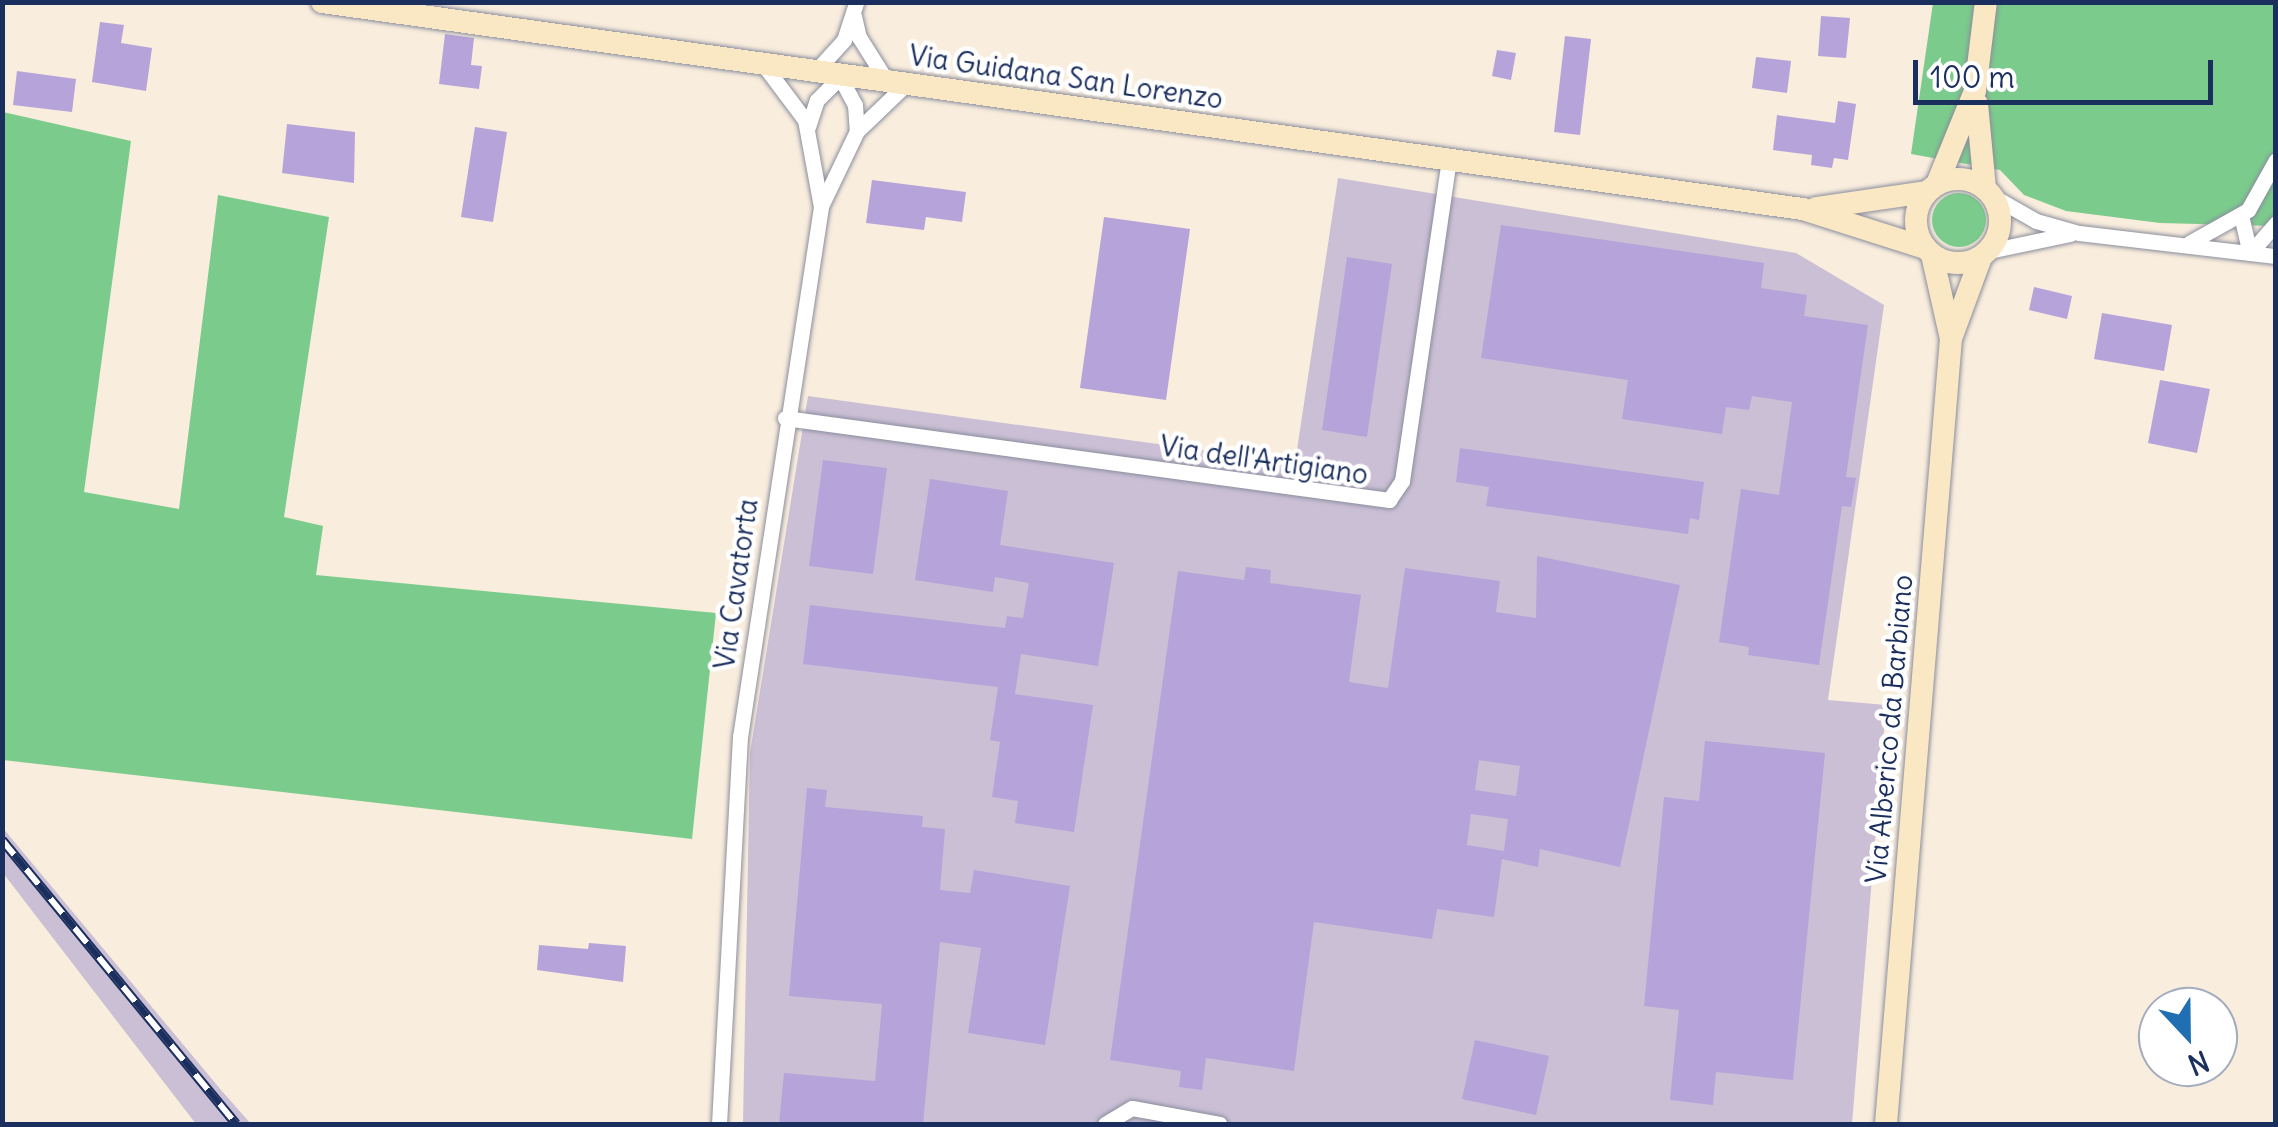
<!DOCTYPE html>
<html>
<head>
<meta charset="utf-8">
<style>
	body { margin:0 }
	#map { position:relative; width:2278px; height:1127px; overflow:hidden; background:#f9eddd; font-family:Delius,sans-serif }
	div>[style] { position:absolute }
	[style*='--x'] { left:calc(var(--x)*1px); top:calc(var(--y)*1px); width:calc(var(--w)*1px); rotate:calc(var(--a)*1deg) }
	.industrial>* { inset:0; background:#cbbfd5 }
	.green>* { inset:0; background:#7bcc8c }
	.round { border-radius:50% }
	.building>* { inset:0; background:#b6a3d9 }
	.roads { filter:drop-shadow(0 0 2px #8a8e9e) drop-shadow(0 0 2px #8a8e9e) }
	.street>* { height:15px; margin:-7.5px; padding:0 7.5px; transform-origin:7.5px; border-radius:7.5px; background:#fff }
	.secondary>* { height:22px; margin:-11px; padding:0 11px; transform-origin:11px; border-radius:11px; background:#fae7c3 }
	.secondary>.ring { margin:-11px; padding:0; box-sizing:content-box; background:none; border:22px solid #fae7c3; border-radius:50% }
	.rail>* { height:10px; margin-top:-5px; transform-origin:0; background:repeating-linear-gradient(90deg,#fff 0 19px,#1b2f5e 0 38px); box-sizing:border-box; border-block:2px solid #1b2f5e }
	span { translate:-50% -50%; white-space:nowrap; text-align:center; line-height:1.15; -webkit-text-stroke:9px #fff; paint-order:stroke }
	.street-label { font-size:28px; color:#1b2f5e }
	.frame { position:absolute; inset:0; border:5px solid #1b2f5e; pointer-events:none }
	.north { position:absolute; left:2138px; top:987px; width:100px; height:100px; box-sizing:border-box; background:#fff; border:2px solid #a4acbf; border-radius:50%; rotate:158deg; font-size:28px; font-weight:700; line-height:40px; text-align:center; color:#1b2f5e }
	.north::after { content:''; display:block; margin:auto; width:35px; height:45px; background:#1f6fb2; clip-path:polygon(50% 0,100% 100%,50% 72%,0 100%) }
	.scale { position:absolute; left:1913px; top:60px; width:300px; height:45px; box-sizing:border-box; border:5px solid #1b2f5e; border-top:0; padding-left:12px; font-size:30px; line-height:35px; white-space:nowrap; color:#1b2f5e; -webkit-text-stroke:8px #fff; paint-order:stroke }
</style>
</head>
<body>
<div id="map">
	<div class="industrial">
		<div style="clip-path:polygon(1338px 178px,1796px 253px,1884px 305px,1828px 700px,1886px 705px,1852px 1124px,743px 1124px,750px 753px,808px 396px,1295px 463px)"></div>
		<div style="clip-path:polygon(2px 827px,221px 1090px,251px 1124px,196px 1124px,3px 873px)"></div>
	</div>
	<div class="green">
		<div style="clip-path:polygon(1933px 3px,2275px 3px,2275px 226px,2160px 223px,2066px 211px,2024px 195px,2000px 170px,1911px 154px)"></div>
		<div style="clip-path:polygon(3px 112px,131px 141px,84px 492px,179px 509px,218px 195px,329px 217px,284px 517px,323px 526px,316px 575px,716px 613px,692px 839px,3px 760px)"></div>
		<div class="round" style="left:1932px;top:193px;width:54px;height:54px"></div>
	</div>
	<div class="building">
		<div style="clip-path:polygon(1821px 16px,1850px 18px,1846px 58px,1818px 56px)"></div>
		<div style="clip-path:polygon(100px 22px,124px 25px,121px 43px,152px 48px,146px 91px,92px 82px)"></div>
		<div style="clip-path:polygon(445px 34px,474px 38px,471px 65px,482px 66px,479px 89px,439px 84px)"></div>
		<div style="clip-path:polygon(1565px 36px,1591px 39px,1580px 135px,1554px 132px)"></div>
		<div style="clip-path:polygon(1497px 50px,1516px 53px,1511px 80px,1492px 76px)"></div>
		<div style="clip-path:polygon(1756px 57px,1791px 61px,1787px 93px,1752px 88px)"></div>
		<div style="clip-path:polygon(17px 71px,76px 79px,72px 112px,13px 105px)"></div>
		<div style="clip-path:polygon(1838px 101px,1856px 104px,1848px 160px,1834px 158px,1832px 168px,1811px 165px,1812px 155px,1773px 150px,1777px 115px,1835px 123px)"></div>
		<div style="clip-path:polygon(287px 124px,355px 132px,354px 183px,282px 173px)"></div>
		<div style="clip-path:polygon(475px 127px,507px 132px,493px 222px,461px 217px)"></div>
		<div style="clip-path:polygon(872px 180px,966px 192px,962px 222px,926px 217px,924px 230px,866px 223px)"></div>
		<div style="clip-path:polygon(1104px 217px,1190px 229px,1166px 400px,1080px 388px)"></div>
		<div style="clip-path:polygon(1501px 225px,1764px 263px,1761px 288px,1807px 295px,1804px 316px,1868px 325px,1846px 477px,1856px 478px,1851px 507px,1842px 506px,1819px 665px,1748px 655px,1749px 647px,1719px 642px,1741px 489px,1779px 495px,1792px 402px,1752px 396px,1749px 410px,1726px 407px,1722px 434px,1622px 419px,1628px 380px,1481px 358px)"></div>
		<div style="clip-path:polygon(1347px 257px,1392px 264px,1367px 437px,1322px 430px)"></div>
		<div style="clip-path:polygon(2034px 287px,2072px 296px,2067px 319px,2029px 310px)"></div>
		<div style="clip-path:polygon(2102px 313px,2172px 325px,2164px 371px,2094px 359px)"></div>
		<div style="clip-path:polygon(2160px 380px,2210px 389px,2197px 453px,2148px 443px)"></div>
		<div style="clip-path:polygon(1460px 448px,1704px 482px,1699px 520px,1690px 518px,1688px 534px,1486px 506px,1489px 487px,1456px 482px)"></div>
		<div style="clip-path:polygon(823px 460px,887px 468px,873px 574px,809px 566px)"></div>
		<div style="clip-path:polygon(930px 479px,1008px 491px,1000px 545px,1114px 563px,1098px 666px,1021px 654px,1015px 694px,1093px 705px,1074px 832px,1015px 823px,1018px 801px,992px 797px,1000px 742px,990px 740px,998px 687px,803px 664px,810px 605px,1005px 628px,1007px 616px,1023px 618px,1029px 583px,995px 577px,993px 592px,915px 580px)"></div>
		<div style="clip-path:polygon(evenodd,1537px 556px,1680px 585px,1620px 867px,1540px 849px,1538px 867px,1502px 859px,1494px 917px,1437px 909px,1432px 939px,1314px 922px,1294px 1071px,1206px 1058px,1202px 1090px,1179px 1087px,1181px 1071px,1110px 1060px,1178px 571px,1244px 580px,1246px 567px,1271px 570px,1270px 583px,1361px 595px,1349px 682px,1388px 688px,1405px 568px,1500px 581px,1496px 612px,1536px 618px,1537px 556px,1479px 760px,1520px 766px,1516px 796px,1475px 790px,1479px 760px,1537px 556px,1471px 814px,1508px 819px,1504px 851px,1467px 845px,1471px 814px)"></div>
		<div style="clip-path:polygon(1705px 741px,1825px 753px,1793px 1080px,1716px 1072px,1713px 1105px,1670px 1100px,1679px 1010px,1644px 1006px,1664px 797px,1699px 801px)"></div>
		<div style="clip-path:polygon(807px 788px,827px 790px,825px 807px,923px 816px,922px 827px,945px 829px,940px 890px,970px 893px,974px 870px,1070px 886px,1045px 1045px,968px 1033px,981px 948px,940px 942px,923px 1124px,779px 1124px,784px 1073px,875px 1081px,882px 1004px,789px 996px)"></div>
		<div style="clip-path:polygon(589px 943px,626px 946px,623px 982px,537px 970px,539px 945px,588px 949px)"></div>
		<div style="clip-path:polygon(1475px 1040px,1549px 1056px,1536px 1115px,1462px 1099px)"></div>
	</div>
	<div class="roads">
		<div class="street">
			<div style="--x:854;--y:16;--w:22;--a:77"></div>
			<div style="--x:859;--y:37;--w:54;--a:57.8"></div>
			<div style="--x:813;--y:74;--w:46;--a:-47.6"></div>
			<div style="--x:844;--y:40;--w:40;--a:-72"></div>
			<div style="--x:808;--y:127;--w:28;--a:-72"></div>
			<div style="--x:817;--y:100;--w:33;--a:-45"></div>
			<div style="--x:840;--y:77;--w:32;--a:62"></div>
			<div style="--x:855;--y:105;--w:26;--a:86"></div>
			<div style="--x:1994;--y:197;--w:48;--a:29.7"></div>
			<div style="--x:2036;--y:221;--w:45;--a:15.6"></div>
			<div style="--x:2079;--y:233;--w:198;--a:6.7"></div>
			<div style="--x:822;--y:204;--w:81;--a:-64.4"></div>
			<div style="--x:857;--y:131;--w:65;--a:-43.8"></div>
			<div style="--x:2241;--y:215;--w:39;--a:77"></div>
			<div style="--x:2250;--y:253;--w:40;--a:-49"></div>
			<div style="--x:2189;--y:243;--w:68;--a:-29.2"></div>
			<div style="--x:2248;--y:210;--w:57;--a:-60.8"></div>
			<div style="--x:1989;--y:251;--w:83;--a:-11.9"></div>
			<div style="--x:785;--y:418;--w:610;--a:7.73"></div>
			<div style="--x:1389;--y:500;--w:23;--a:-56"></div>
			<div style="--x:1402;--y:481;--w:326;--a:-81.7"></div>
			<div style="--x:719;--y:1124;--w:388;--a:-86.9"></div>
			<div style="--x:740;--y:737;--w:536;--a:-81.31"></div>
			<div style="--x:821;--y:207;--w:88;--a:-100.4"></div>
			<div style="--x:805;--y:120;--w:65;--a:-126.9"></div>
			<div style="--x:1105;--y:1124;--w:31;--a:-31"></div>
			<div style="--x:1132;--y:1108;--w:89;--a:10.3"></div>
		</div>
		<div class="secondary">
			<div style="--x:322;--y:2;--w:1495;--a:7.96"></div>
			<div style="--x:1803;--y:209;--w:128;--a:17.7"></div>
			<div style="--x:1977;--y:104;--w:84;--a:84.6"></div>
			<div class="ring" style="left:1916px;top:179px;width:62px;height:62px"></div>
			<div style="--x:1937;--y:184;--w:100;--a:-67.8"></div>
			<div style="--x:1975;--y:91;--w:90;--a:-83"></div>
			<div style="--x:1816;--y:208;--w:112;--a:-8.2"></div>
			<div style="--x:1952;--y:336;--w:84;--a:-69.8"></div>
			<div style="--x:1886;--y:1124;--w:788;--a:-85.27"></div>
			<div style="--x:1951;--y:339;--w:86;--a:-102.7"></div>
		</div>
	</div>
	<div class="rail">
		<div style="--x:2;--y:840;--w:368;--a:50.5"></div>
	</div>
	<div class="street-label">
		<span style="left:1066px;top:77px;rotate:8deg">Via Guidana San Lorenzo</span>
		<span style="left:1264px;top:460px;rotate:8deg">Via dell'Artigiano</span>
		<span style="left:736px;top:584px;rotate:-82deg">Via Cavatorta</span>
		<span style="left:1889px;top:729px;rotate:-85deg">Via Alberico da Barbiano</span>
	</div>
	<div class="frame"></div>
	<div class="north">N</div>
	<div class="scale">100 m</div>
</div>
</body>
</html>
